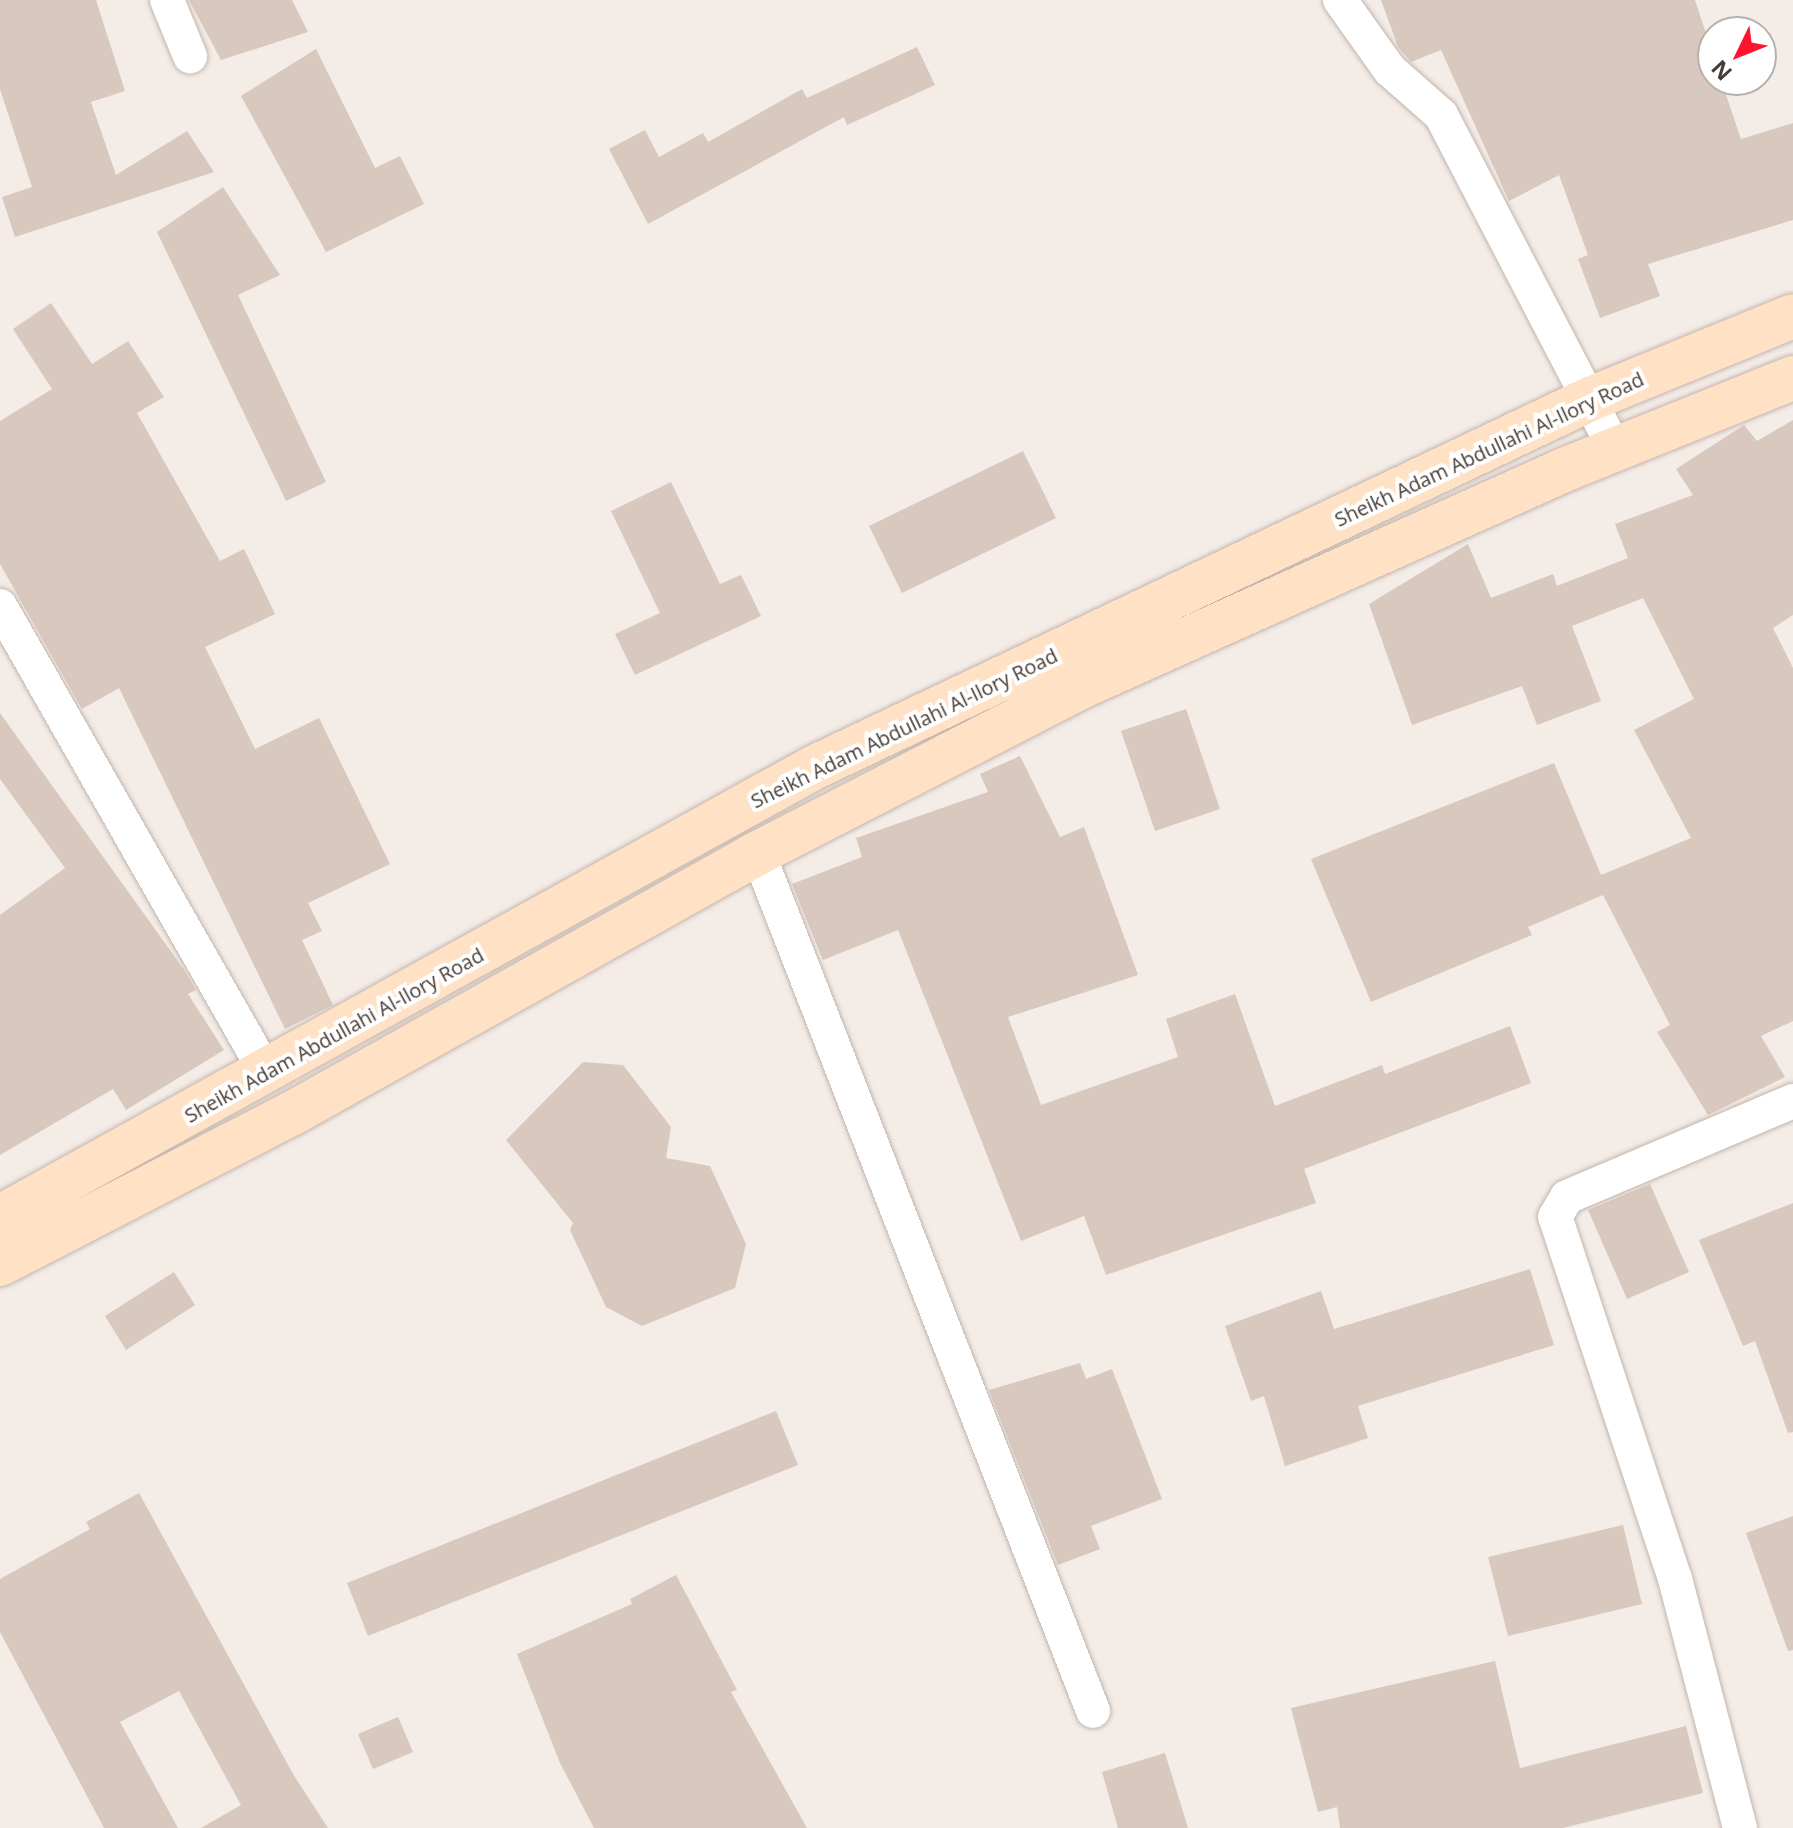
<!DOCTYPE html>
<html>
<head>
<meta charset="utf-8">
<style>
	body { margin:0 }
	#map { position:relative; width:1793px; height:1828px; overflow:hidden; background:#f4ece7; font-family:"Open Sans",sans-serif }
	div>[style] { position:absolute }
	[style*='--x'] { left:calc(var(--x)*1px); top:calc(var(--y)*1px); width:calc(var(--w)*1px); rotate:calc(var(--a)*1deg) }
	.building>* { inset:0; background:#d9c8be }
	.roads { filter:drop-shadow(0 0 2px #c3b5ac) drop-shadow(0 0 2px #c3b5ac) }
	.street>* { height:34px; margin:-17px; padding:0 17px; transform-origin:17px; border-radius:17px; background:#fff }
	.secondary>* { height:44px; margin:-22px; padding:0 22px; transform-origin:22px; border-radius:22px; background:#ffe2c6 }
	span { translate:-50% -50%; white-space:nowrap; text-align:center; line-height:1.15; -webkit-text-stroke:8px #fff; paint-order:stroke }
	.street-label { font-size:20px; color:#473c35 }
	.north { position:absolute; left:1697px; top:16px; width:80px; height:80px; box-sizing:border-box; background:#fff; border:2px solid #b5b1ae; border-radius:50%; rotate:227deg; font-size:22px; font-weight:700; line-height:32px; text-align:center; color:#473c35 }
	.north::after { content:''; display:block; margin:auto; width:28px; height:36px; background:#ff132d; clip-path:polygon(50% 0,100% 100%,50% 72%,0 100%) }
</style>
</head>
<body>
<div id="map">
	<div class="building">
		<div style="clip-path:polygon(0 0,96px 0,125px 91px,91px 102px,116px 175px,187px 131px,214px 172px,15px 237px,2px 197px,32px 187px,0 89px)"></div>
		<div style="clip-path:polygon(189px 0,292px 0,308px 32px,221px 60px)"></div>
		<div style="clip-path:polygon(1381px 0,1695px 0,1713px 55px,1713px 80px,1721px 80px,1741px 139px,1793px 123px,1793px 220px,1648px 264px,1660px 296px,1600px 318px,1578px 259px,1588px 255px,1559px 175px,1509px 201px,1441px 50px,1411px 62px,1398px 47px)"></div>
		<div style="clip-path:polygon(917px 47px,935px 85px,847px 125px,844px 117px,648px 224px,609px 149px,645px 130px,659px 157px,703px 133px,708px 142px,802px 89px,807px 98px)"></div>
		<div style="clip-path:polygon(316px 49px,375px 168px,400px 156px,424px 204px,326px 252px,241px 96px)"></div>
		<div style="clip-path:polygon(223px 187px,280px 275px,238px 295px,326px 482px,286px 501px,157px 232px)"></div>
		<div style="clip-path:polygon(51px 303px,92px 364px,128px 341px,164px 397px,137px 413px,220px 561px,244px 549px,275px 614px,205px 647px,255px 749px,319px 718px,390px 864px,308px 903px,322px 931px,302px 940px,333px 1005px,285px 1029px,119px 688px,82px 709px,0 564px,0 421px,52px 389px,13px 329px)"></div>
		<div style="clip-path:polygon(1793px 420px,1793px 615px,1773px 628px,1793px 668px,1793px 1021px,1761px 1036px,1785px 1077px,1708px 1115px,1657px 1032px,1670px 1025px,1603px 895px,1528px 927px,1532px 935px,1371px 1002px,1311px 859px,1554px 763px,1601px 875px,1691px 838px,1634px 730px,1694px 699px,1643px 598px,1572px 626px,1601px 701px,1537px 725px,1522px 686px,1412px 725px,1369px 604px,1468px 544px,1491px 598px,1553px 574px,1557px 586px,1628px 558px,1615px 524px,1693px 495px,1676px 469px,1744px 425px,1757px 441px)"></div>
		<div style="clip-path:polygon(1023px 451px,1056px 518px,902px 593px,869px 526px)"></div>
		<div style="clip-path:polygon(671px 482px,720px 584px,741px 575px,761px 616px,635px 675px,615px 634px,660px 613px,611px 511px)"></div>
		<div style="clip-path:polygon(1186px 709px,1220px 809px,1155px 831px,1121px 731px)"></div>
		<div style="clip-path:polygon(0 713px,185px 971px,196px 990px,188px 994px,224px 1050px,126px 1110px,113px 1089px,0 1155px,0 915px,65px 868px,0 779px)"></div>
		<div style="clip-path:polygon(1020px 756px,1060px 837px,1084px 827px,1138px 975px,1008px 1017px,1041px 1105px,1178px 1057px,1166px 1019px,1235px 994px,1275px 1106px,1382px 1065px,1385px 1074px,1510px 1026px,1531px 1083px,1304px 1169px,1316px 1203px,1106px 1275px,1084px 1216px,1021px 1241px,898px 930px,823px 960px,792px 884px,862px 857px,856px 838px,988px 792px,980px 774px)"></div>
		<div style="clip-path:polygon(583px 1062px,623px 1065px,671px 1127px,666px 1158px,710px 1166px,746px 1244px,735px 1288px,642px 1326px,606px 1307px,570px 1230px,573px 1223px,506px 1140px)"></div>
		<div style="clip-path:polygon(1650px 1184px,1689px 1272px,1627px 1299px,1588px 1210px)"></div>
		<div style="clip-path:polygon(1793px 1203px,1793px 1432px,1788px 1433px,1755px 1341px,1743px 1346px,1699px 1240px)"></div>
		<div style="clip-path:polygon(1530px 1269px,1554px 1345px,1358px 1406px,1368px 1438px,1285px 1466px,1264px 1396px,1251px 1401px,1225px 1326px,1321px 1291px,1334px 1329px)"></div>
		<div style="clip-path:polygon(174px 1272px,195px 1305px,126px 1350px,105px 1316px)"></div>
		<div style="clip-path:polygon(1080px 1363px,1086px 1379px,1112px 1369px,1162px 1499px,1091px 1526px,1100px 1549px,1058px 1565px,989px 1390px)"></div>
		<div style="clip-path:polygon(776px 1411px,798px 1465px,368px 1636px,347px 1583px)"></div>
		<div style="clip-path:polygon(139px 1493px,293px 1774px,328px 1828px,201px 1828px,241px 1805px,179px 1691px,120px 1722px,178px 1828px,104px 1828px,0 1632px,0 1579px,90px 1529px,86px 1522px)"></div>
		<div style="clip-path:polygon(1793px 1516px,1793px 1650px,1788px 1651px,1746px 1533px)"></div>
		<div style="clip-path:polygon(1623px 1525px,1642px 1604px,1508px 1636px,1488px 1557px)"></div>
		<div style="clip-path:polygon(676px 1575px,737px 1690px,731px 1692px,807px 1828px,594px 1828px,560px 1763px,517px 1654px,632px 1604px,630px 1599px)"></div>
		<div style="clip-path:polygon(1495px 1661px,1520px 1768px,1686px 1726px,1703px 1793px,1563px 1828px,1340px 1828px,1337px 1807px,1318px 1812px,1291px 1708px)"></div>
		<div style="clip-path:polygon(398px 1717px,413px 1752px,373px 1769px,358px 1734px)"></div>
		<div style="clip-path:polygon(1165px 1753px,1188px 1828px,1118px 1828px,1102px 1772px)"></div>
	</div>
	<div class="roads">
		<div class="street">
			<div style="--x:167;--y:0;--w:61;--a:67.7"></div>
			<div style="--x:1340;--y:0;--w:86;--a:54.5"></div>
			<div style="--x:1390;--y:70;--w:68;--a:41.4"></div>
			<div style="--x:1441;--y:115;--w:377;--a:62.5"></div>
			<div style="--x:0;--y:606;--w:539;--a:60.29"></div>
			<div style="--x:758;--y:853;--w:921;--a:68.67"></div>
			<div style="--x:1740;--y:1828;--w:257;--a:-104.6"></div>
			<div style="--x:1675;--y:1579;--w:381;--a:-108.3"></div>
			<div style="--x:1555;--y:1217;--w:23;--a:-59"></div>
			<div style="--x:1567;--y:1197;--w:246;--a:-23"></div>
		</div>
		<div class="secondary">
			<div style="--x:0;--y:1217;--w:929;--a:-28.91"></div>
			<div style="--x:813;--y:768;--w:860;--a:-25.4"></div>
			<div style="--x:1590;--y:399;--w:219;--a:-22.2"></div>
			<div style="--x:0;--y:1264;--w:327;--a:-27.3"></div>
			<div style="--x:291;--y:1114;--w:535;--a:-29.2"></div>
			<div style="--x:758;--y:853;--w:368;--a:-27.2"></div>
			<div style="--x:1085;--y:685;--w:525;--a:-24.17"></div>
			<div style="--x:1564;--y:470;--w:247;--a:-21.9"></div>
		</div>
	</div>
	<div class="street-label">
		<span style="left:1489px;top:449px;rotate:-25deg">Sheikh Adam Abdullahi Al-Ilory Road</span>
		<span style="left:904px;top:728px;rotate:-26deg">Sheikh Adam Abdullahi Al-Ilory Road</span>
		<span style="left:334px;top:1035px;rotate:-29deg">Sheikh Adam Abdullahi Al-Ilory Road</span>
	</div>
	<div class="north">N</div>
</div>
</body>
</html>
